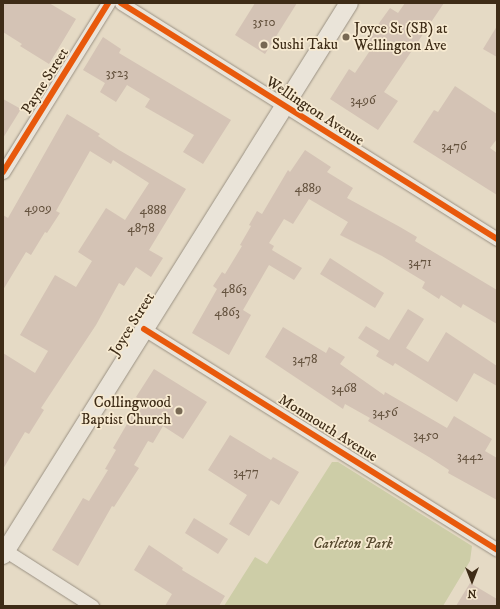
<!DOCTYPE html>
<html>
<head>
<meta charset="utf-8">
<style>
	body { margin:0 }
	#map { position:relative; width:500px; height:609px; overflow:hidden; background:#e5dac5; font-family:"IM FELL DW Pica",serif }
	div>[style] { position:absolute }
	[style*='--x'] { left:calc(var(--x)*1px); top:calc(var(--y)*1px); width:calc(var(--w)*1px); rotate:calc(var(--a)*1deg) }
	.green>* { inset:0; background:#cdcda7 }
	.building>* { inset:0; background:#d4c3b5 }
	.roads { filter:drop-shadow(0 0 1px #9a9183) drop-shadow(0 0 1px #9a9183) }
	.street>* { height:13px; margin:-6.5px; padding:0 6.5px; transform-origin:6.5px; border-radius:6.5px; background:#eae4d9 }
	.secondary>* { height:18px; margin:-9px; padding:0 9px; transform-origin:9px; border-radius:9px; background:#eae4d9 }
	.cycleway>* { height:6px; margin:-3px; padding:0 3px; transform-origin:3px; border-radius:3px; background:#e8590c }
	.dots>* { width:11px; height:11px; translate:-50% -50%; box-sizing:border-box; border:2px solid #f7ead1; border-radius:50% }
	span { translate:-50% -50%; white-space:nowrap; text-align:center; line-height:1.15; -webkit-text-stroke:3.5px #f7ead1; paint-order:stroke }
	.number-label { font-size:13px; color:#64523e }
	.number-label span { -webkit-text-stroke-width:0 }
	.poi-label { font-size:15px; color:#3e2c17 }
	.left { translate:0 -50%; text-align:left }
	.right { translate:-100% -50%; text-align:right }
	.street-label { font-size:15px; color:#3e2c17 }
	.park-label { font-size:15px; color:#574a2f; font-style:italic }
	.frame { position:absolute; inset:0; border:4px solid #3e2c17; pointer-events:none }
	.north { position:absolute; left:452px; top:561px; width:40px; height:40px; -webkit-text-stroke:3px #f7ead1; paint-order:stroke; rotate:180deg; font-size:11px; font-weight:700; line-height:16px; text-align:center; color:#3e2c17 }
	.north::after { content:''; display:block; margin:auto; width:14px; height:18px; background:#3e2c17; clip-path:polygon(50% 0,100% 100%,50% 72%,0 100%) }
</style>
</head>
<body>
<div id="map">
	<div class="green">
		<div style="clip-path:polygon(332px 462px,338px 462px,472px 546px,470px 561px,443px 606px,224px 606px,255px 557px,267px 564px)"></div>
	</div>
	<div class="building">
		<div style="clip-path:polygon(3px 3px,49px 3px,76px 19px,49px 64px,20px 46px,22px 44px,3px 32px)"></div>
		<div style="clip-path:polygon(255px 3px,297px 3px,265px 54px,235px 35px)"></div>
		<div style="clip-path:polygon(405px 3px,444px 3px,384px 92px,398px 101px,378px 130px,330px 99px,349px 69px,355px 73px,371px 49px,364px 44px,390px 8px,398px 13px)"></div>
		<div style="clip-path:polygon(497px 26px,497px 57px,483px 49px)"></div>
		<div style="clip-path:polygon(103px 37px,121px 49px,119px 53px,231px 120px,203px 164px,183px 152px,194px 135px,145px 107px,150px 99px,127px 85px,116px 102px,100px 92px,105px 83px,83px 70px)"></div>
		<div style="clip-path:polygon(455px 86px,497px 114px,497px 139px,490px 148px,497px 153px,497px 195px,413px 142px,434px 110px,438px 112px)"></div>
		<div style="clip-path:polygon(3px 99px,21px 109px,3px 138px)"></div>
		<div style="clip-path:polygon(67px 114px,100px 134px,98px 136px,119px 150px,186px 189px,149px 250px,163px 258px,151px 277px,136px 267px,124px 286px,119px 283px,96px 325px,41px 408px,44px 410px,29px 434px,25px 432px,3px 469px,3px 353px,35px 373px,48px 351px,20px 335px,55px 275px,76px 287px,92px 261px,78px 252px,106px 208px,125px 220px,149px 183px,113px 160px,111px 164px,90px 151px,56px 211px,60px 213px,47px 233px,45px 232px,31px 255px,26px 252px,3px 290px,3px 215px,8px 218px)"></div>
		<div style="clip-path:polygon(305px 150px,331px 167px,327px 172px,353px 188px,347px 198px,400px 227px,417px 237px,415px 241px,497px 290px,497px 324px,463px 304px,461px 308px,441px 295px,439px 299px,422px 288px,425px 282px,382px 256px,340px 235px,348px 222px,309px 199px,293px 224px,284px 219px,269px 243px,274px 246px,272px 250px,302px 268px,294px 280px,269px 265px,243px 310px,251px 315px,229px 355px,192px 333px,217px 289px,213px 286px,222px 272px,225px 274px,242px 246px,240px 245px,251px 226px,249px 225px,257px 211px,262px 214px,288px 170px,290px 172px)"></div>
		<div style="clip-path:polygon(330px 258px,384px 293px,375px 308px,320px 274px)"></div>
		<div style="clip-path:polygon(408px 309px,424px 319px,406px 348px,428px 362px,446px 332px,497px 366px,497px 386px,474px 373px,457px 402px,395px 363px,393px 366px,376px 356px,379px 351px,358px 338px,366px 326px,389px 340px)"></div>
		<div style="clip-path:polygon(283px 327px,326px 353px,329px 347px,345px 357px,340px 364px,384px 395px,385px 392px,447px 428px,454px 416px,492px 439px,485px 451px,497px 458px,497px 500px,448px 473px,449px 470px,429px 457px,368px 421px,370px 418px,345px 404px,343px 409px,265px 357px)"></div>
		<div style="clip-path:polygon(154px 369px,207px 402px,183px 439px,163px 426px,153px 443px,148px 441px,134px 465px,139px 468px,114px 507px,112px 506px,78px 566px,52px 550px,83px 498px,89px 501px,108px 470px,105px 469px,116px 450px,113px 448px,141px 400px,136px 397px)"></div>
		<div style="clip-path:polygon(230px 435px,271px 460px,273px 457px,299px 472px,279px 505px,271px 500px,249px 536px,229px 524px,247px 495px,208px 470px)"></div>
		<div style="clip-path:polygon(194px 518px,228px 539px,218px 554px,185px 533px)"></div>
		<div style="clip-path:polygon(149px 545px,183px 568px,182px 570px,225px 596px,219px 606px,165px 606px,172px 594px,134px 570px)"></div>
		<div style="clip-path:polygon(470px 583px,497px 599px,497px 606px,456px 606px)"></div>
	</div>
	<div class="roads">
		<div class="street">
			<div style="--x:121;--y:3;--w:444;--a:32.1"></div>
			<div style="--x:3;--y:172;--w:199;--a:-58.1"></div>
			<div style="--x:144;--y:329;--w:416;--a:32"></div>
			<div style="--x:3;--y:549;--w:106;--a:32.6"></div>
		</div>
		<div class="secondary">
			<div style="--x:3;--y:555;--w:651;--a:-57.92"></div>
		</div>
	</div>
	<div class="cycleway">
		<div style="--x:121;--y:3;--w:444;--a:32.1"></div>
		<div style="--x:3;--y:172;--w:199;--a:-58.1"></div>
		<div style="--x:144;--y:329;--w:416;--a:32"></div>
	</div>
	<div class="dots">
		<div style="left:346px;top:37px;background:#786954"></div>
		<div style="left:264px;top:45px;background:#786954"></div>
		<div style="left:179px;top:411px;background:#786954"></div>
	</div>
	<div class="number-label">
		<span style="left:264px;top:22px">3510</span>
		<span style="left:117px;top:73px">3523</span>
		<span style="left:363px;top:100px">3496</span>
		<span style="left:454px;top:146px">3476</span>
		<span style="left:308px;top:188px">4889</span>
		<span style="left:38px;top:208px">4909</span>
		<span style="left:153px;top:210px">4888</span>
		<span style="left:141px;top:228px">4878</span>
		<span style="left:420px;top:262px">3471</span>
		<span style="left:234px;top:289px">4863</span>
		<span style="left:227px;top:312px">4863</span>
		<span style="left:305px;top:359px">3478</span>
		<span style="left:344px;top:388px">3468</span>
		<span style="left:385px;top:412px">3456</span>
		<span style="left:426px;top:435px">3450</span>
		<span style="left:470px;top:456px">3442</span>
		<span style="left:246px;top:472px">3477</span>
	</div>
	<div class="poi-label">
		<span class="left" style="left:354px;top:37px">Joyce St (SB) at<br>Wellington Ave</span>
		<span class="left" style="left:272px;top:45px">Sushi Taku</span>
		<span class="right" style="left:171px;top:411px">Collingwood<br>Baptist Church</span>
	</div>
	<div class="street-label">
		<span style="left:45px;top:81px;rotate:-58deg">Payne Street</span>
		<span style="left:315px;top:111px;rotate:33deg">Wellington Avenue</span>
		<span style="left:132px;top:324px;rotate:-58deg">Joyce Street</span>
		<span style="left:328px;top:428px;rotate:32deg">Monmouth Avenue</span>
	</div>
	<div class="park-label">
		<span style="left:353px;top:544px">Carleton Park</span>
	</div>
	<div class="frame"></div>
	<div class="north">N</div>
</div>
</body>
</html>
